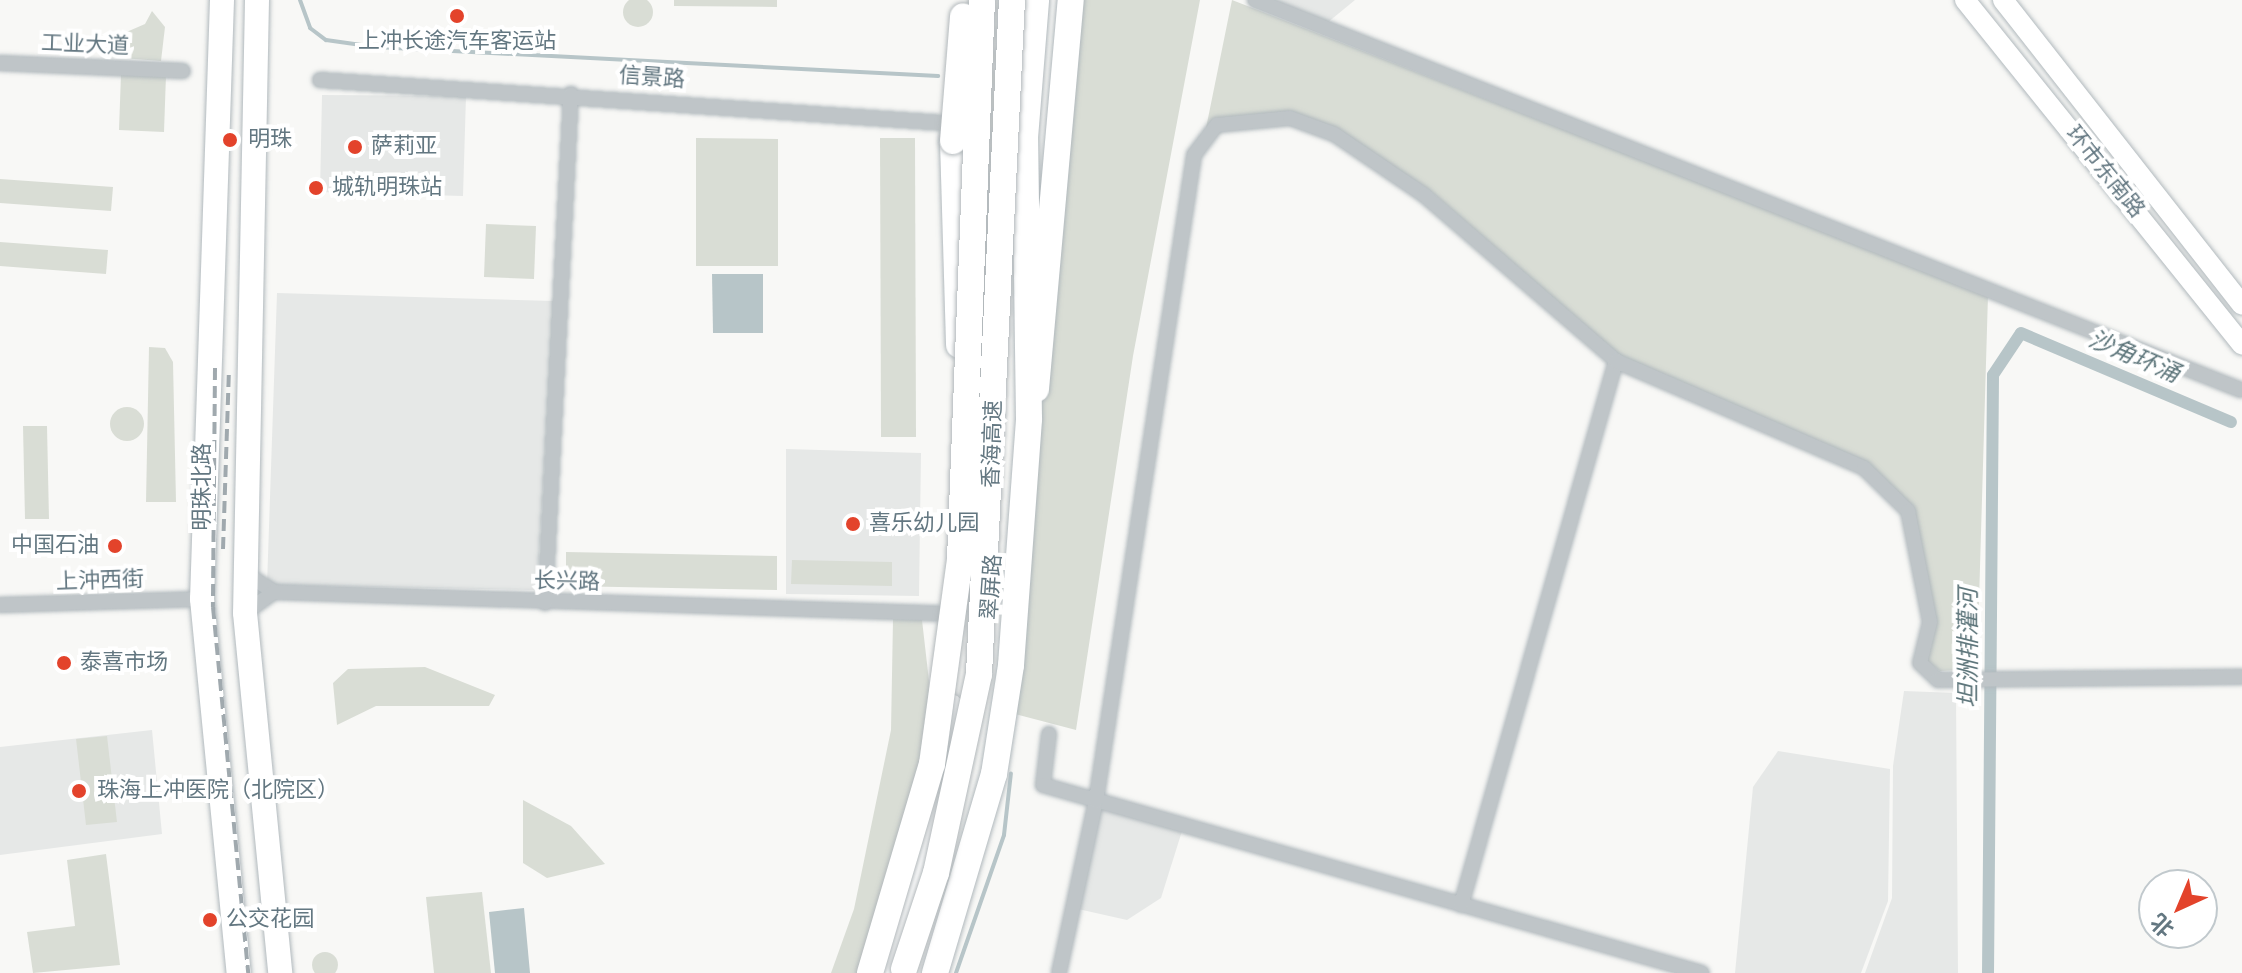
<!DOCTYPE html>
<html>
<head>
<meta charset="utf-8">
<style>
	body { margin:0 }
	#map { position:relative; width:2242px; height:973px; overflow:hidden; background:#f8f8f6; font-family:"Varela Round","Noto Sans SC",sans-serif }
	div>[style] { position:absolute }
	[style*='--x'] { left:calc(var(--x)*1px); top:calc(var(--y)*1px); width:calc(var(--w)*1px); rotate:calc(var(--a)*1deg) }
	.built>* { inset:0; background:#e6e8e7 }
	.green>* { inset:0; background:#d9ddd5 }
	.round { border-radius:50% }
	.water>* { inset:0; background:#b7c5c8 }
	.stream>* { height:4px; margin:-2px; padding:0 2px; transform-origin:2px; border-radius:2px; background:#b7c5c8 }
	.canal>* { height:12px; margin:-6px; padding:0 6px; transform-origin:6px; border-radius:6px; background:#b7c5c8 }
	.roads { filter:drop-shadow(0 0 2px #b1b9bd) drop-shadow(0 0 2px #b1b9bd) }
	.minor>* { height:14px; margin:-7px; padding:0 7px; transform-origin:7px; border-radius:7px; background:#bfc5c8 }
	.secondary>* { height:20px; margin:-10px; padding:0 10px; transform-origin:10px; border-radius:10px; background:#fff }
	.trunk>* { height:24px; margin:-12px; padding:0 12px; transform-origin:12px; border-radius:12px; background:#fff }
	.motorway>* { height:26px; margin:-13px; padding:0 13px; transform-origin:13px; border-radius:13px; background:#fff }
	.rail>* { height:4px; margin-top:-2px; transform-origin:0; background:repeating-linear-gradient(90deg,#a0a9ae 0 12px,transparent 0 18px) }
	.bridges { filter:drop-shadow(0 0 2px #b2b8bb) drop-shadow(0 0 2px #b2b8bb) }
	.motorway-bridge>* { height:26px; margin:-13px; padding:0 13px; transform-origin:13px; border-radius:13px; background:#fff }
	.dots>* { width:22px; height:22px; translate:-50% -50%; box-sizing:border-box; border:4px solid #fff; border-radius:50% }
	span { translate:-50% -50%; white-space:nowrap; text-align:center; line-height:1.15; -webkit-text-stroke:8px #fff; paint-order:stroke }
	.poi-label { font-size:22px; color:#637781 }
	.left { translate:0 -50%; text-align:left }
	.right { translate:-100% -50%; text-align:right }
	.street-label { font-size:22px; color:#637781 }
	.water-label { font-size:24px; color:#5e767b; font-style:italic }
	.north { position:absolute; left:2138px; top:869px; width:80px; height:80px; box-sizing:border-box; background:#fff; border:2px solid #c1c9cd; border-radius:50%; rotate:224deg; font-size:22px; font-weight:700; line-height:32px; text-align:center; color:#637781 }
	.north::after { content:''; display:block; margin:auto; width:28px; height:36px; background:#e3432b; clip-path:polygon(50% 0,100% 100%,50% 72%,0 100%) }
</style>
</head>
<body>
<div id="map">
	<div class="built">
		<div style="clip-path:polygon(1274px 0,1355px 0,1327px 23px)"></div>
		<div style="clip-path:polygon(322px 95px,466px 96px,463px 196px,320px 192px)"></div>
		<div style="clip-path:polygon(277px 293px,554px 301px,537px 590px,267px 585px)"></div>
		<div style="clip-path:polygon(786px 449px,921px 453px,919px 596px,786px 594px)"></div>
		<div style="clip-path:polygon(1904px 691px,1956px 693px,1958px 973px,1865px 973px,1892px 898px,1893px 766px)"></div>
		<div style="clip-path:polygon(152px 730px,162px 834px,0 855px,0 747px)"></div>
		<div style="clip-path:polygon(1778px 751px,1890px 769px,1888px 901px,1861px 973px,1735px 973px,1753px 787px)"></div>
		<div style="clip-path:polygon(1098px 805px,1182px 831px,1161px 898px,1127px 920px,1078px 909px)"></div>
	</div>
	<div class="green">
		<div class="round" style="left:623px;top:-3px;width:30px;height:30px"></div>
		<div style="clip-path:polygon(674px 0,777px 0,777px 7px,674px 6px)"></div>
		<div style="clip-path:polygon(1081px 0,1200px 0,1133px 356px,1076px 730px,1011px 713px)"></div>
		<div style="clip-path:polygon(1232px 0,1988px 295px,1977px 669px,1940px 671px,1927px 661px,1932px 637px,1913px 509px,1868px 463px,1619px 355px,1428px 189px,1336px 130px,1291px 112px,1205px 133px)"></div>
		<div style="clip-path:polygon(152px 11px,165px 27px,161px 61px,108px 57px,108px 40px,145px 24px)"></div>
		<div style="clip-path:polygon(121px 74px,166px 75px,164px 132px,119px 130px)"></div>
		<div style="clip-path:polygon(696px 138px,778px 139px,778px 266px,696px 266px)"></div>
		<div style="clip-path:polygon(880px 138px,915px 138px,916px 437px,881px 437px)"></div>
		<div style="clip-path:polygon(0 179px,113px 187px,111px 211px,0 203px)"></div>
		<div style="clip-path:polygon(486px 224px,536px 226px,534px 279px,484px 277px)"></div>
		<div style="clip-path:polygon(0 242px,108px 250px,106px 274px,0 266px)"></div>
		<div style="clip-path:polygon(149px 347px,165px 348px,173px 362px,176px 502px,146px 502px)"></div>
		<div class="round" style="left:110px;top:407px;width:34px;height:34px"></div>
		<div style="clip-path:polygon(47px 426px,49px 519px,25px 519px,23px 426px)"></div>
		<div style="clip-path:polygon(566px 552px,777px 556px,777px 590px,566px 586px)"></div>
		<div style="clip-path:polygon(792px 560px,892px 562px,892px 586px,791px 584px)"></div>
		<div style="clip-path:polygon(893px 619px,922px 620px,937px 751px,872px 973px,831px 973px,854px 909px,891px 730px)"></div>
		<div style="clip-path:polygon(425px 667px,495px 695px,489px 706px,376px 706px,337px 725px,333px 683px,348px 669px)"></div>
		<div style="clip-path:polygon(107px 736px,117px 822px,86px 825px,76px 739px)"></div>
		<div style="clip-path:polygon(523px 800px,571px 826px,605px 864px,547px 878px,523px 863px)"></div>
		<div style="clip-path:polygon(106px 854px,120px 965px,33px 973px,27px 932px,75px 926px,67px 860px)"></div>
		<div style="clip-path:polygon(482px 892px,491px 973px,434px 973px,426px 897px)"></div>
		<div class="round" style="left:312px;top:952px;width:26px;height:26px"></div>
	</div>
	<div class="water">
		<div style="clip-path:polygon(712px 274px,763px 274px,763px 333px,713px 333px)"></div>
		<div style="clip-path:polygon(524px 908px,530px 973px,495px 973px,489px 912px)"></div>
	</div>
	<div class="stream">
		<div style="--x:300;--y:0;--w:30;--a:70"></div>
		<div style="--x:310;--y:28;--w:20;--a:37"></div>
		<div style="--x:326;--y:40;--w:50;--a:8"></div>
		<div style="--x:376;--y:47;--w:563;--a:2.95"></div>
		<div style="--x:956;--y:973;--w:146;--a:-70.8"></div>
		<div style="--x:1004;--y:835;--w:62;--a:-83.6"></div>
	</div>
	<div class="canal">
		<div style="--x:1988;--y:973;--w:598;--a:-89.52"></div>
		<div style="--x:1993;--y:375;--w:50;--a:-56.3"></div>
		<div style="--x:2021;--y:333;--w:228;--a:23"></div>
	</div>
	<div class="roads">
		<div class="minor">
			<div style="--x:1255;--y:0;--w:1060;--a:21.58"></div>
			<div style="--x:0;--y:63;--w:183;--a:2.5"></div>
			<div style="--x:320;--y:80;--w:641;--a:3.94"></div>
			<div style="--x:245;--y:573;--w:35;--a:33"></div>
			<div style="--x:274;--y:592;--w:681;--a:1.85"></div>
			<div style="--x:545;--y:603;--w:510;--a:-87.08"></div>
			<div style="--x:0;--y:605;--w:202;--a:-1.7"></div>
			<div style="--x:245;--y:613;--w:36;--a:-36"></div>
			<div style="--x:1049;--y:734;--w:51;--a:96.7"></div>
			<div style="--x:1043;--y:785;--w:685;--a:15.92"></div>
			<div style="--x:1461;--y:905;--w:566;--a:-74.1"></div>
			<div style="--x:1059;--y:973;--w:176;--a:-77.9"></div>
			<div style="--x:1096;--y:801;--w:653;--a:-81.37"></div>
			<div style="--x:1194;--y:155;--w:38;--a:-53"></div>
			<div style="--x:1217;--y:125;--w:73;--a:-5.5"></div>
			<div style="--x:1290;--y:118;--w:47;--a:20"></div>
			<div style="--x:1334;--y:134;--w:109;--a:34.1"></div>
			<div style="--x:1424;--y:195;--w:254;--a:40.8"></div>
			<div style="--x:1616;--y:361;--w:270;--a:23.3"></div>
			<div style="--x:1864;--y:468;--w:62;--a:44.3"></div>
			<div style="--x:1908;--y:511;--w:113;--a:78.8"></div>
			<div style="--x:1930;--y:622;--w:42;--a:103.7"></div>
			<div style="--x:1920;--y:663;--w:25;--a:43"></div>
			<div style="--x:1938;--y:680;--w:304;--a:-0.6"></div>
		</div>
		<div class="secondary">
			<div style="--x:1965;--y:0;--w:442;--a:51.2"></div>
			<div style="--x:2003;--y:0;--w:387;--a:51.9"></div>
			<div style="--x:889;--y:973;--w:133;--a:-72.1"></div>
			<div style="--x:930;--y:846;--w:143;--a:-81.1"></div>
		</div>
		<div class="trunk">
			<div style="--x:222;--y:0;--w:599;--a:91.91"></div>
			<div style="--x:202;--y:599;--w:376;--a:84.4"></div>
			<div style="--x:257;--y:0;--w:613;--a:91.12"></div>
			<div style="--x:245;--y:613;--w:362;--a:84.4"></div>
		</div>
		<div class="motorway">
			<div style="--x:953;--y:141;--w:204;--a:88.3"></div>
			<div style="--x:1036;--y:389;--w:391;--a:-84.9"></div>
			<div style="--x:935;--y:973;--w:208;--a:-73.5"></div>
			<div style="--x:994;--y:774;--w:110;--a:-81.1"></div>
			<div style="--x:1011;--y:665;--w:247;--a:-85.8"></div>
			<div style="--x:1029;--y:419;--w:281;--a:-90.8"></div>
			<div style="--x:1025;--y:138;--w:138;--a:-85.4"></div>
		</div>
	</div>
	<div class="rail">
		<div style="--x:215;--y:368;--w:239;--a:90.5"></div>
		<div style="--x:213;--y:607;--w:368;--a:84.5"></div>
		<div style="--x:223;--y:549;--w:180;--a:-88.1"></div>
	</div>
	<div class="bridges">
		<div class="motorway-bridge">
			<div style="--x:953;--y:141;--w:125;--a:-85.4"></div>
			<div style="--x:904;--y:969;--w:101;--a:-71.6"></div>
			<div style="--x:936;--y:873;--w:204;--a:-77.8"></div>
			<div style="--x:979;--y:674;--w:675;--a:-87.2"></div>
			<div style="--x:870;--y:973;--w:218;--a:-73.5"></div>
			<div style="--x:932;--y:764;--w:207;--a:-82.2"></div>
			<div style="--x:960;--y:559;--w:559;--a:-87.75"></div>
		</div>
	</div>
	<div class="dots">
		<div style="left:457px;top:16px;background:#e3432b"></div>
		<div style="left:230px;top:140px;background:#e3432b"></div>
		<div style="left:355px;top:147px;background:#e3432b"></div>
		<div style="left:316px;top:188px;background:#e3432b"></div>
		<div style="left:853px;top:524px;background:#e3432b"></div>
		<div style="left:115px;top:546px;background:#e3432b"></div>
		<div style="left:64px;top:663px;background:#e3432b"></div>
		<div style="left:79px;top:791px;background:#e3432b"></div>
		<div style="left:210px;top:920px;background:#e3432b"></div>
	</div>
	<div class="poi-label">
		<span style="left:457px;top:42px">上冲长途汽车客运站</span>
		<span class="left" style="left:248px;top:140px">明珠</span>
		<span class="left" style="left:371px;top:147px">萨莉亚</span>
		<span class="left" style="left:332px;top:188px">城轨明珠站</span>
		<span class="left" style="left:869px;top:524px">喜乐幼儿园</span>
		<span class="right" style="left:99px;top:546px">中国石油</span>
		<span class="left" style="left:80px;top:663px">泰喜市场</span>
		<span class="left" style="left:97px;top:791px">珠海上冲医院（北院区）</span>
		<span class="left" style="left:226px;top:920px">公交花园</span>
	</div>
	<div class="street-label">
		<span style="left:85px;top:45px;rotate:2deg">工业大道</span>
		<span style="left:652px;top:78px;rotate:4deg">信景路</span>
		<span style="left:2105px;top:172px;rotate:51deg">环市东南路</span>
		<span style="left:993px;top:444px;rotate:-88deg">香海高速</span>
		<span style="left:203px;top:487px;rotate:-90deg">明珠北路</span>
		<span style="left:100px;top:581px;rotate:-2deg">上沖西街</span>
		<span style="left:567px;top:582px;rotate:1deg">长兴路</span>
		<span style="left:992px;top:587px;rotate:-86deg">翠屏路</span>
	</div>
	<div class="water-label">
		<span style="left:2134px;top:357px;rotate:23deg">沙角环涌</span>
		<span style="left:1969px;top:648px;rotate:-90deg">坦洲排灌河</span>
	</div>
	<div class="north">北</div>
</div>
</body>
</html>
